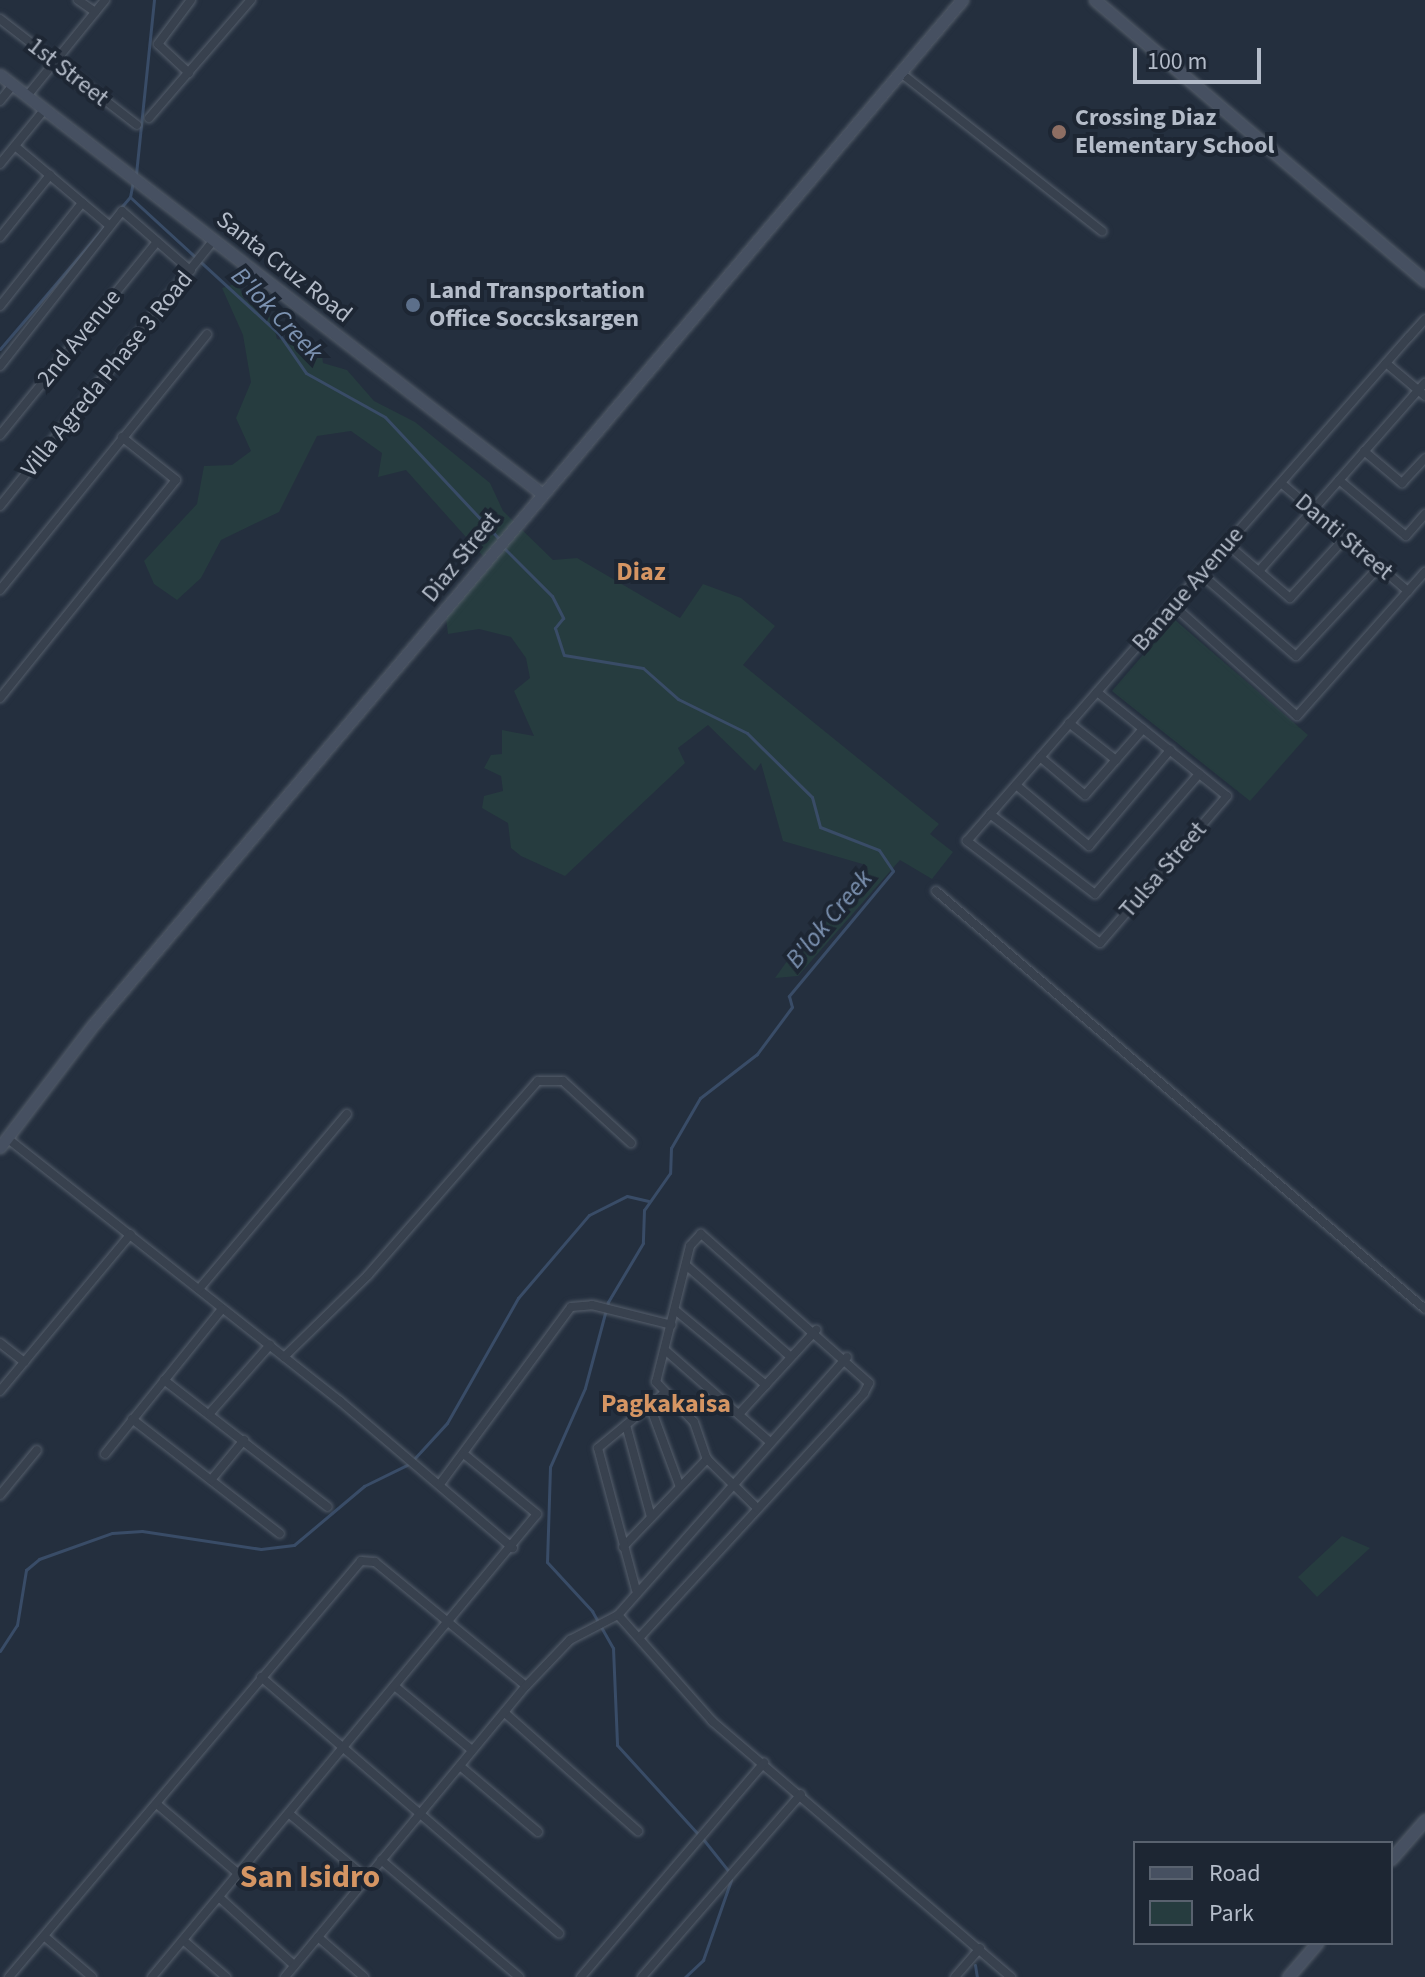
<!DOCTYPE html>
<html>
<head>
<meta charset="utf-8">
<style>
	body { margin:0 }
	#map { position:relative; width:1425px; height:1977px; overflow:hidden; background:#242f3e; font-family:"Source Sans 3",sans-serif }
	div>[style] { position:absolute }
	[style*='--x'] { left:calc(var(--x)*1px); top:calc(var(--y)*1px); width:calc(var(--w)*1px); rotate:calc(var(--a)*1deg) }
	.green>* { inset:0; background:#263c3f }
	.stream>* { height:3px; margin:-1.5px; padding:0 1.5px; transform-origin:1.5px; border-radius:1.5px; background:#394c67 }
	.roads { filter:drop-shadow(0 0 2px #565f6c) drop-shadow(0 0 2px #565f6c) }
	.street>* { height:8px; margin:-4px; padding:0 4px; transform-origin:4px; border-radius:4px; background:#38414e }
	.secondary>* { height:11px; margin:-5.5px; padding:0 5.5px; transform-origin:5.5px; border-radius:5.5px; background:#465061 }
	.dots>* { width:22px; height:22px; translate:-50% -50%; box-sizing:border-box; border:4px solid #1d2633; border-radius:50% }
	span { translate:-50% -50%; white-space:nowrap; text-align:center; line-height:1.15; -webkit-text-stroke:8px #1d2633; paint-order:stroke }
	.street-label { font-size:24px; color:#b4bcc9 }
	.poi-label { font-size:24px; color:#b4bcc9; font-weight:700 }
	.left { translate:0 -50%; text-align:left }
	.water-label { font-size:26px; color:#7c92b1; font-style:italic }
	.neighbourhood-label { font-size:26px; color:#d59563; font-weight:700 }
	.district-label { font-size:32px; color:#d59563; font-weight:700 }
	.legend { position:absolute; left:1133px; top:1841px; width:260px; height:104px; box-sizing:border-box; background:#1d2633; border:2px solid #59626f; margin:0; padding:10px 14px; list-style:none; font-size:24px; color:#b4bcc9 }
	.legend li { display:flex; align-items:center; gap:16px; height:40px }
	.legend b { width:40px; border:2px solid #59626f }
	.scale { position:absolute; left:1133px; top:48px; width:128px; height:36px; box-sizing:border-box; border:4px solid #b4bcc9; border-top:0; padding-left:10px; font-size:24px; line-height:28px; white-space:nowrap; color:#b4bcc9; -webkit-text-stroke:6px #1d2633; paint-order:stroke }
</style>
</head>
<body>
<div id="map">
	<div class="green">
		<div style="clip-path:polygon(238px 283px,244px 299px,272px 319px,277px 339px,321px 347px,323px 363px,347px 370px,374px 401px,415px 422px,490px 483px,503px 511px,553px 560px,577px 558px,680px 618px,703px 584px,741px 598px,775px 626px,743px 665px,939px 824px,930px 834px,953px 852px,932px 879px,900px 860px,798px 976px,775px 978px,812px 926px,831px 920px,867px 876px,866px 865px,783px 841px,761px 763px,755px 771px,708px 725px,678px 748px,685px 763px,565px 876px,521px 856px,511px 848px,508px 823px,482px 808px,484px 796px,503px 791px,501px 776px,484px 768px,491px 755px,502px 754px,502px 730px,534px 736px,514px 691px,530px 678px,526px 658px,511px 637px,479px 629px,448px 634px,446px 618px,491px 565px,406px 470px,378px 477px,382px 453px,351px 431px,317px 436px,279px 512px,221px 540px,201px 578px,177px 600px,154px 584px,144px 561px,197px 504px,204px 466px,232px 465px,251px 451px,236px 418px,251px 382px,243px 335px,222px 288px)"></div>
		<div style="clip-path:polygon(1174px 619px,1308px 735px,1250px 801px,1112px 691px)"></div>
		<div style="clip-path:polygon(1342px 1536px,1370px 1548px,1317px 1597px,1298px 1577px)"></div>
	</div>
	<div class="stream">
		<div style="--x:136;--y:174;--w:175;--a:-84.1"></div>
		<div style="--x:130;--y:197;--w:202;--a:42.6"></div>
		<div style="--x:279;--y:334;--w:47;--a:55.3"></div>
		<div style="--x:306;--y:373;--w:90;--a:29.1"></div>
		<div style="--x:385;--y:417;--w:170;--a:46.9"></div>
		<div style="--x:130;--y:197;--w:16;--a:-79"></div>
		<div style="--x:0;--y:349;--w:200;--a:-49.5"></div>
		<div style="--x:504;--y:548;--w:68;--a:45"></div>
		<div style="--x:552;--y:596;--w:25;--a:63"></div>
		<div style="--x:563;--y:618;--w:13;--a:129"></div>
		<div style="--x:555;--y:628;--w:28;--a:72"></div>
		<div style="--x:564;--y:655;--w:80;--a:9.3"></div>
		<div style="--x:643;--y:668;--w:47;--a:41.5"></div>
		<div style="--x:678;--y:699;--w:77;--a:26.2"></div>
		<div style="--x:747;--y:733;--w:91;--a:44.6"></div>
		<div style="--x:812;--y:797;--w:31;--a:75"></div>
		<div style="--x:820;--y:827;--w:63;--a:21.3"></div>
		<div style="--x:879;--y:850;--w:25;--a:56"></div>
		<div style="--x:893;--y:871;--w:163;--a:129.8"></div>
		<div style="--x:789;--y:996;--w:11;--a:75"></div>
		<div style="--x:792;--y:1007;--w:59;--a:126.7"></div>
		<div style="--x:757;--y:1054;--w:72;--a:142.3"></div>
		<div style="--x:700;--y:1098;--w:58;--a:120.1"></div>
		<div style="--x:671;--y:1148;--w:25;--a:92"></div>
		<div style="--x:670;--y:1173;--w:45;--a:125.1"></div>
		<div style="--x:644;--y:1210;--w:33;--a:92"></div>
		<div style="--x:643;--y:1243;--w:69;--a:120.7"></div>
		<div style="--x:608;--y:1302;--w:89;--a:105"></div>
		<div style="--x:585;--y:1388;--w:86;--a:113.9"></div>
		<div style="--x:550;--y:1467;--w:95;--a:91.8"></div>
		<div style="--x:547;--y:1562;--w:67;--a:47.4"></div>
		<div style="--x:592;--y:1611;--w:43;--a:60.4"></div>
		<div style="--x:613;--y:1648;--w:97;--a:87.6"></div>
		<div style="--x:617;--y:1745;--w:120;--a:47.7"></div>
		<div style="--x:414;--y:1459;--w:49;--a:-47.5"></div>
		<div style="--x:447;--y:1423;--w:144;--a:-60.4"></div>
		<div style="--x:518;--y:1298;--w:109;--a:-49.5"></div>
		<div style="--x:589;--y:1215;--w:42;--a:-26.6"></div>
		<div style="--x:627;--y:1196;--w:22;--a:13"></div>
		<div style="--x:0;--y:1651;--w:31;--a:-57"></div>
		<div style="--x:17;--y:1625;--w:56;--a:-80.7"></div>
		<div style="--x:26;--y:1570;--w:17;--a:-40"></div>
		<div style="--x:39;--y:1559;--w:77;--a:-19.6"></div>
		<div style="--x:112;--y:1533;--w:30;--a:-4"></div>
		<div style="--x:142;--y:1531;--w:120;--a:8.6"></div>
		<div style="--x:261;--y:1549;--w:33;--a:-7"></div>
		<div style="--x:294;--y:1545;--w:92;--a:-40.1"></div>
		<div style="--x:364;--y:1486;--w:48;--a:-26"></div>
		<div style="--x:703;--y:1839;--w:43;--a:51.5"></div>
		<div style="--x:975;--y:1965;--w:12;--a:81"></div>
		<div style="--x:685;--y:1977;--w:25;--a:-43"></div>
		<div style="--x:703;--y:1960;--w:85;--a:-70.7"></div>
	</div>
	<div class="roads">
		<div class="street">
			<div style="--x:78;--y:0;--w:21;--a:35"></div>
			<div style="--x:0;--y:19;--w:173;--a:37.7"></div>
			<div style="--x:189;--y:73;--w:42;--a:-136.9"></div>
			<div style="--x:158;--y:44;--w:55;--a:-53.1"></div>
			<div style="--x:901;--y:73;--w:256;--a:38.2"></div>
			<div style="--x:27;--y:96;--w:124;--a:-50.9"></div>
			<div style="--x:0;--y:101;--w:21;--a:-51"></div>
			<div style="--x:149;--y:118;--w:156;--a:-49.2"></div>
			<div style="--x:15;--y:146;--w:124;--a:40.1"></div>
			<div style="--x:0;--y:164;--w:70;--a:-50.8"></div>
			<div style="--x:0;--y:237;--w:80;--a:-51.1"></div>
			<div style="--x:0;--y:306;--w:132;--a:-51.5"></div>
			<div style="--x:1386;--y:363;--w:51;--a:40.2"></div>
			<div style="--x:0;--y:366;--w:197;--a:-51.8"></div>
			<div style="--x:122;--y:211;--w:91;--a:41"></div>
			<div style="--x:0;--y:435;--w:249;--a:-50.9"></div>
			<div style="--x:1364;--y:451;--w:50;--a:40.1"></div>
			<div style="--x:1402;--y:483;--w:34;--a:-47"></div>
			<div style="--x:1339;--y:480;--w:87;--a:39.9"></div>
			<div style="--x:1406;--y:536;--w:29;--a:-49"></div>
			<div style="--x:1281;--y:483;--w:167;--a:40.4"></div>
			<div style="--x:0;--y:506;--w:340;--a:-51.2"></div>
			<div style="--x:1227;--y:544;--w:83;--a:40.6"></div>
			<div style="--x:1290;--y:598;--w:81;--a:-47.5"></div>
			<div style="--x:1259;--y:571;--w:251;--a:-48.6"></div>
			<div style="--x:1201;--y:574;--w:125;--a:40.8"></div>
			<div style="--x:1296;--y:656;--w:122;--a:-47"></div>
			<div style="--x:0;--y:590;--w:329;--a:-51"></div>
			<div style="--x:1173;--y:605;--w:166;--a:41.8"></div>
			<div style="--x:1297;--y:716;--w:193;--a:-48.4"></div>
			<div style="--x:1097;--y:692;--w:166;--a:38.7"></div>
			<div style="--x:1227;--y:796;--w:194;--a:130.8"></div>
			<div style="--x:1100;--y:943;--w:168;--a:-142.5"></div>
			<div style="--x:967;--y:841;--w:313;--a:-48.9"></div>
			<div style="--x:1173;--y:605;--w:81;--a:-48.5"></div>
			<div style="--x:1227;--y:544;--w:276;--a:-48.7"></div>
			<div style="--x:1409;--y:337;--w:24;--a:-48"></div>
			<div style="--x:0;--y:698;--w:280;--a:-51.1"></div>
			<div style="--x:176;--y:480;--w:69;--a:-141.5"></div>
			<div style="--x:1069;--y:723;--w:60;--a:38.2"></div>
			<div style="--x:1040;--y:757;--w:59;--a:40.2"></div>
			<div style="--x:1085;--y:795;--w:88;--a:-48.7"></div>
			<div style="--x:1016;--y:785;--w:95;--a:39.9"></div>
			<div style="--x:1089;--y:846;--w:126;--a:-49.8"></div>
			<div style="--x:990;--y:814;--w:132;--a:37.3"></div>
			<div style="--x:1095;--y:894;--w:159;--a:-49.1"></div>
			<div style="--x:936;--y:891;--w:643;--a:40.52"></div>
			<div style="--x:7;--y:1138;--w:424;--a:38.3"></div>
			<div style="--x:340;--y:1401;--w:227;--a:40.4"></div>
			<div style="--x:687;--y:1266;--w:138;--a:41.2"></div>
			<div style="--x:199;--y:1289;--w:229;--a:-49.8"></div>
			<div style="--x:675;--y:1310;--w:118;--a:39.5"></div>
			<div style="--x:0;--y:1343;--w:31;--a:38"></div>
			<div style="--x:665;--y:1350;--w:138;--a:41.2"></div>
			<div style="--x:284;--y:1357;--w:117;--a:-44.3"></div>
			<div style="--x:368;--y:1275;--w:258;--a:-48.8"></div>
			<div style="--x:538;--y:1081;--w:25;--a:0"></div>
			<div style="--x:563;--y:1081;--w:92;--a:42.4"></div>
			<div style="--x:164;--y:1380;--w:207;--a:37.8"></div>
			<div style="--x:0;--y:1391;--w:204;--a:-50.2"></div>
			<div style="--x:650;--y:1406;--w:86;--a:69.7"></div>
			<div style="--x:210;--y:1413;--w:91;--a:-48.6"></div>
			<div style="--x:740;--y:1413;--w:113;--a:-47.5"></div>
			<div style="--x:132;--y:1419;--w:187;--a:37.8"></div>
			<div style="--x:626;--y:1425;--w:95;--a:74.8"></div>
			<div style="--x:105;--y:1454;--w:186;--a:-51.1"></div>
			<div style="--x:211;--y:1480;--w:52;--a:-50.5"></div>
			<div style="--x:440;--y:1484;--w:220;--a:-53.5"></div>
			<div style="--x:571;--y:1307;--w:21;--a:-5"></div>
			<div style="--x:592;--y:1305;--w:82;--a:14"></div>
			<div style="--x:0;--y:1495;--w:58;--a:-50.6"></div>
			<div style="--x:623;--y:1547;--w:122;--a:-46.3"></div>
			<div style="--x:636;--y:1590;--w:147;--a:-105"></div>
			<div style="--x:598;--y:1448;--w:83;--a:-39.6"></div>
			<div style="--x:618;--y:1615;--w:142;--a:48.4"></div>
			<div style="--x:712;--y:1721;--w:394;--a:40.6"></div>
			<div style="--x:640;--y:1637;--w:331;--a:-47.4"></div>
			<div style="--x:864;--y:1393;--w:11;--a:-63"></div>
			<div style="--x:869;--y:1383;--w:225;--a:-138.4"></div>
			<div style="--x:701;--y:1234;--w:16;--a:133"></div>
			<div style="--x:690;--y:1246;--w:140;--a:104"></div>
			<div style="--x:656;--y:1382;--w:55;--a:46.5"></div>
			<div style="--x:694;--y:1422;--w:39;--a:71"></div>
			<div style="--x:707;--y:1459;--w:70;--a:44.4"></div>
			<div style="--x:261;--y:1677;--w:393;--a:40.7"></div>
			<div style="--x:397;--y:1688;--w:97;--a:39.6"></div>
			<div style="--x:505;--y:1713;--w:178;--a:41.6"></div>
			<div style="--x:460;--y:1766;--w:102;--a:40.2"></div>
			<div style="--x:158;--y:1805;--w:108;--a:40.5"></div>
			<div style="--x:292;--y:1816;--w:95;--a:39.9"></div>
			<div style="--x:381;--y:1860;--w:181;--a:40.3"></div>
			<div style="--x:220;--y:1898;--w:100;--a:42.2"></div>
			<div style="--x:44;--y:1936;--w:63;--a:40.5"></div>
			<div style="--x:318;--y:1937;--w:61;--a:41"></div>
			<div style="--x:183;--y:1940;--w:57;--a:40.7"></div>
			<div style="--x:9;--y:1977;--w:545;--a:-49.76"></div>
			<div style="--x:361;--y:1561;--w:14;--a:4"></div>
			<div style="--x:375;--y:1562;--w:195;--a:39.4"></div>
			<div style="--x:152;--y:1977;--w:602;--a:-50.26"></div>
			<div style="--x:537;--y:1514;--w:94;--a:-140.6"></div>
			<div style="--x:285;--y:1977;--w:378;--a:-50.4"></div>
			<div style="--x:526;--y:1686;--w:64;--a:-46.3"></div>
			<div style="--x:570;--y:1640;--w:54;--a:-27.5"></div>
			<div style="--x:618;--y:1615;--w:345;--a:-48.4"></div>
			<div style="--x:581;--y:1977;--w:282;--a:-49.5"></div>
			<div style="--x:642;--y:1977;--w:242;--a:-49"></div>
			<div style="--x:955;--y:1977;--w:38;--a:-49"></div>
		</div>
		<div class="secondary">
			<div style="--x:1095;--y:0;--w:433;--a:40.4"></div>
			<div style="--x:0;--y:75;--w:684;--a:37.69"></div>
			<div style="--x:0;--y:1147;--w:153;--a:-52.7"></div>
			<div style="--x:93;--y:1025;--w:1344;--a:-49.71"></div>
			<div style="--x:1391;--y:1859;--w:52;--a:-48.9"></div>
			<div style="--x:1288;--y:1977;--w:45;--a:-49.5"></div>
		</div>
	</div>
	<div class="dots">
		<div style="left:1059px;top:132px;background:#8d6e63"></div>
		<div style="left:413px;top:305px;background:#5c6f8a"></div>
	</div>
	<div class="street-label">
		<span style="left:68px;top:72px;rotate:38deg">1st Street</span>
		<span style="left:284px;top:267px;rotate:38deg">Santa Cruz Road</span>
		<span style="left:79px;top:338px;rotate:-51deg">2nd Avenue</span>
		<span style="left:107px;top:374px;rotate:-51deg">Villa Agreda Phase 3 Road</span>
		<span style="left:1344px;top:537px;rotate:40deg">Danti Street</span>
		<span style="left:461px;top:557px;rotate:-51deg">Diaz Street</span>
		<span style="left:1188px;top:589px;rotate:-49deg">Banaue Avenue</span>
		<span style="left:1163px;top:870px;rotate:-49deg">Tulsa Street</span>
	</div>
	<div class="poi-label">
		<span class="left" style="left:1075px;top:132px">Crossing Diaz<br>Elementary School</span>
		<span class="left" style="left:429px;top:305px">Land Transportation<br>Office Soccsksargen</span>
	</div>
	<div class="water-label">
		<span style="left:277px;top:314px;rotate:46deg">B'lok Creek</span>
		<span style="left:829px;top:919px;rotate:-50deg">B'lok Creek</span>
	</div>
	<div class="neighbourhood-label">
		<span style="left:641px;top:572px">Diaz</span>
		<span style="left:666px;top:1404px">Pagkakaisa</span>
	</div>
	<div class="district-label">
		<span style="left:310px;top:1877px">San Isidro</span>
	</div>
	<ul class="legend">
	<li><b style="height:10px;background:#465061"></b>Road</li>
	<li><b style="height:22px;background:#263c3f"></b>Park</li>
	</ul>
	<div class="scale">100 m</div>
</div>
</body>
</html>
